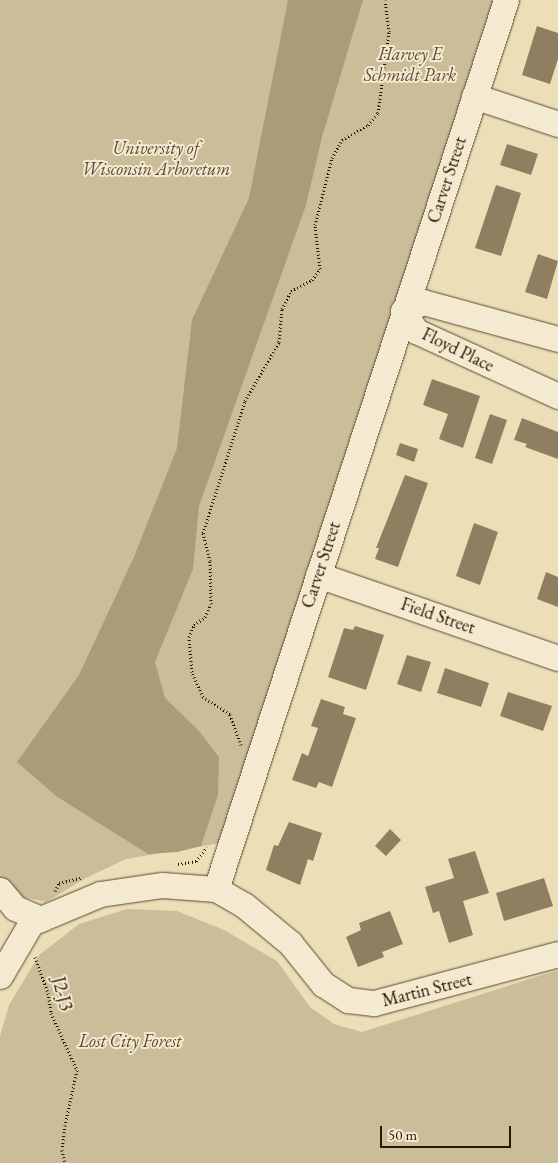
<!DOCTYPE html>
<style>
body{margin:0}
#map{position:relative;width:558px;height:1163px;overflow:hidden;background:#ecdfb8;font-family:"EB Garamond",serif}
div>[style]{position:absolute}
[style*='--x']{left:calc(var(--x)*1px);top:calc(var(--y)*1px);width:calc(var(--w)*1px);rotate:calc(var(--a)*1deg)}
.green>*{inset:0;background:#cbbd99}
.water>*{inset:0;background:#aa9b79}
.building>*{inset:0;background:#8f7f60}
.path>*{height:3px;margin-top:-1.5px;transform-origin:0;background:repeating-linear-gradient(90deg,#2b1700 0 1px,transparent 0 3.5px)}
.roads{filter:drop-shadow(0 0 1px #5b492e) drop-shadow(0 0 1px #5b492e)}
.minor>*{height:25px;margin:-12.5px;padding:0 12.5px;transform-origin:12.5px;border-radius:12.5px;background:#f3ead1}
span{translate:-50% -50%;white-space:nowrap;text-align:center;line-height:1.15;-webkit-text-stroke:4px #f3ead1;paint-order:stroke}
.park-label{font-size:18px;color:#5b492e;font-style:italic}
.street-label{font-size:18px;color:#2b1700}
.scale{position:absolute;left:380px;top:1126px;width:131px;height:22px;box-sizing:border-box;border:2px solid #2b1700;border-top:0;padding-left:6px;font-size:15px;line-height:18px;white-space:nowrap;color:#2b1700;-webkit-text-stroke:4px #f3ead1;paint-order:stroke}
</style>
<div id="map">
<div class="green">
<i style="clip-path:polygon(0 0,497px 0,220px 843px,126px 859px,86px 878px,46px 902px,13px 895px,0 878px)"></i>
<i style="clip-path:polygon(127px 909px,177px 911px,224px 930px,277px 961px,310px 1007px,334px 1024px,362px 1032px,558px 970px,558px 1163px,0 1163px,0 1036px,9px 1005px,39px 955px,79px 924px)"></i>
</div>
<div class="water">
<i style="clip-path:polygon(288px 0,363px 0,322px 137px,306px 205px,199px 506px,193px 569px,155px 662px,165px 698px,199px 731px,219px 757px,218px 795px,201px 846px,177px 852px,148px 854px,56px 796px,17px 762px,79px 675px,134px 557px,177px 448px,192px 320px,249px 198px)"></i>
</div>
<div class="building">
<i style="clip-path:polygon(537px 26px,558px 33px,558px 59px,550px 84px,522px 75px)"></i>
<i style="clip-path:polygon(507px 144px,538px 154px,531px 175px,500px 165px)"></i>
<i style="clip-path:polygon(496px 185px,521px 193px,501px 256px,475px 248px)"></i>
<i style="clip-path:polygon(538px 254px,558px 261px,547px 299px,525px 292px)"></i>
<i style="clip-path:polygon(432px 379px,480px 396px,463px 448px,439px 439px,448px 414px,423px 405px)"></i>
<i style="clip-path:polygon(490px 414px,507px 420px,492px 464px,475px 458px)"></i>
<i style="clip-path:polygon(522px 418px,558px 432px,558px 459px,525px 447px,527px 444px,514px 440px)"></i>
<i style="clip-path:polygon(400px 443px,418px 449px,414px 462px,396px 455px)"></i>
<i style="clip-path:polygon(405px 475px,428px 483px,398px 567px,375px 559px,379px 548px,376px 548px)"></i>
<i style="clip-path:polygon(474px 523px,498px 532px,480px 585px,456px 576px)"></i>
<i style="clip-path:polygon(546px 572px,558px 577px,558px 607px,537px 599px)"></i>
<i style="clip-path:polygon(355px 626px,384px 635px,366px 690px,328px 677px,344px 628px,353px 630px)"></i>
<i style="clip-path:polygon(407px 655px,431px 662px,421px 692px,397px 684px)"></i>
<i style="clip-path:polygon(445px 668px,489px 683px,481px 707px,437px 693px)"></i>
<i style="clip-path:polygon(508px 692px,552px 706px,543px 731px,500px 716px)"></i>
<i style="clip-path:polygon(321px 699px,345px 707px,343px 714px,356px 718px,332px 787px,319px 782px,316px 788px,292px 780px,302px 753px,308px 756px,318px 728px,311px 726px)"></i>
<i style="clip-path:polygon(289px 822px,322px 833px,313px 861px,308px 859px,300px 885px,266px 870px,274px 845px,278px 846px)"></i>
<i style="clip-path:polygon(390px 829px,401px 840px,386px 856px,375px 846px)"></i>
<i style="clip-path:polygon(475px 851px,489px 893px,463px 901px,473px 935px,449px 943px,439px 911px,433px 913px,425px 887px,454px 878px,448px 859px)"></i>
<i style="clip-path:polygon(544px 878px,553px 906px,504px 921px,496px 893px)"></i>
<i style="clip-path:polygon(390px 911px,403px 944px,382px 952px,384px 957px,358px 967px,346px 937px,361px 930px,359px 923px)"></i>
</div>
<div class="path">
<i style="--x:241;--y:745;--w:33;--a:-110"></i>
<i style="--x:230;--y:714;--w:32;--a:-148"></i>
<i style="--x:203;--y:697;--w:27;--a:-114"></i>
<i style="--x:192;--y:672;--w:35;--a:-95"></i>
<i style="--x:189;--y:637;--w:13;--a:-67"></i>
<i style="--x:194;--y:625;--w:14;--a:-36"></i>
<i style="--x:205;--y:617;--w:14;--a:-65"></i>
<i style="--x:211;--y:604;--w:43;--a:-91.3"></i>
<i style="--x:210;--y:561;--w:29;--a:-104"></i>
<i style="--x:203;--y:533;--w:139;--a:-72.3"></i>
<i style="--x:245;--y:401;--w:68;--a:-60"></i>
<i style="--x:279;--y:342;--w:33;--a:-85"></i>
<i style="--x:282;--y:309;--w:20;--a:-63"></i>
<i style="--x:291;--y:291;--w:24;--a:-28"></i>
<i style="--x:312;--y:280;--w:14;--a:-54"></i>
<i style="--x:320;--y:269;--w:44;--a:-96.5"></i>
<i style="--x:315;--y:225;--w:69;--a:-75.8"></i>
<i style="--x:332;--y:158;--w:21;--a:-61"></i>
<i style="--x:342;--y:140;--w:30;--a:-30"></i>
<i style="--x:368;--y:125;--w:16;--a:-50"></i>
<i style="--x:378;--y:113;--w:82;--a:-82.3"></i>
<i style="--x:389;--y:32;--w:32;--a:-97"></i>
<i style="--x:178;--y:864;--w:18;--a:-9"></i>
<i style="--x:196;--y:861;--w:18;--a:-52"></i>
<i style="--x:55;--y:891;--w:9;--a:-63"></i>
<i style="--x:59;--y:883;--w:23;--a:-13"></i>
<i style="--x:35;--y:957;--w:38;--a:70"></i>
<i style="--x:48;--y:993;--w:20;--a:81"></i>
<i style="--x:51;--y:1013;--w:63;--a:65.5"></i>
<i style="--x:77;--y:1070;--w:56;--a:102.3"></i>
<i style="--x:65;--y:1125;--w:25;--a:97"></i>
<i style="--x:62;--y:1150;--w:13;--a:77"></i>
</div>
<div class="roads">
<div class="minor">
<i style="--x:474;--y:96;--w:89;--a:18.4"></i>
<i style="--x:558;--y:339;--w:140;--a:-164.7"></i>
<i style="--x:423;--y:302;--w:22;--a:156"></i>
<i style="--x:403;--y:311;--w:24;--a:57"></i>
<i style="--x:416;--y:331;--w:156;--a:24.6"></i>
<i style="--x:318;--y:575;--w:254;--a:19.1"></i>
<i style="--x:216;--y:889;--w:935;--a:-71.93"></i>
<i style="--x:0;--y:890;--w:23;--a:50"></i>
<i style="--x:15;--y:908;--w:28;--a:23"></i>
<i style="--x:0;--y:976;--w:61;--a:-59.7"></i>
<i style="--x:31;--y:923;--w:75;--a:-22.8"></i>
<i style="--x:100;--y:894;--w:63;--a:-8.3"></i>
<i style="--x:162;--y:885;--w:54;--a:4.2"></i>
<i style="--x:216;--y:889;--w:32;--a:30"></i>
<i style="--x:244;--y:905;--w:60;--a:39.6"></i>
<i style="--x:290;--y:943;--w:53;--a:51.2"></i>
<i style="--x:323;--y:984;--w:30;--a:33"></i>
<i style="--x:348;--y:1000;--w:26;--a:7"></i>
<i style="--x:374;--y:1003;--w:190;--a:-14.9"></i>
</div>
</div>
<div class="park-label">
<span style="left:410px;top:65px">Harvey E<br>Schmidt Park</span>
<span style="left:156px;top:159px">University of<br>Wisconsin Arboretum</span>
<span style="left:130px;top:1041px">Lost City Forest</span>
</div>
<div class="street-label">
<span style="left:447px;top:180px;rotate:-72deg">Carver Street</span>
<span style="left:458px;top:350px;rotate:26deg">Floyd Place</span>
<span style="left:321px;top:565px;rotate:-72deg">Carver Street</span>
<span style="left:438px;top:616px;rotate:19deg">Field Street</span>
<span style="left:427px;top:990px;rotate:-14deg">Martin Street</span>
<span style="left:62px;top:994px;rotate:76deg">J2-J3</span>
</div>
<div class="scale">50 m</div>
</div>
